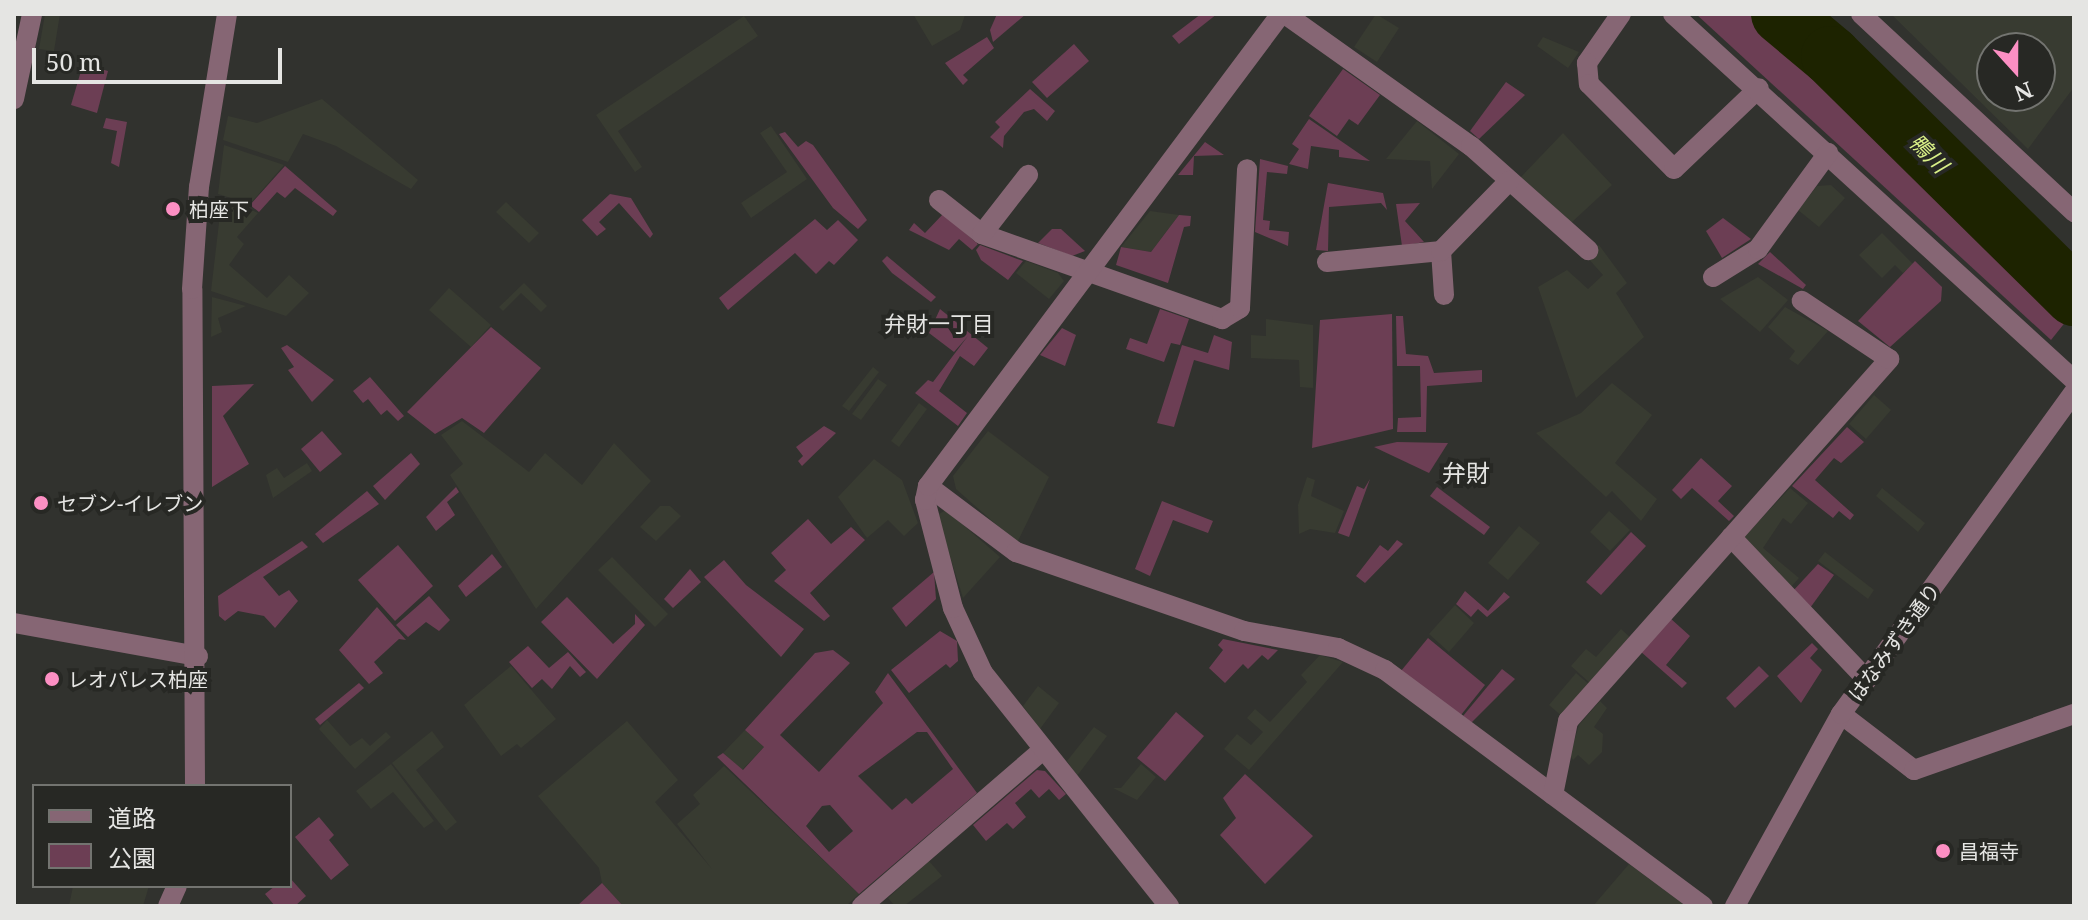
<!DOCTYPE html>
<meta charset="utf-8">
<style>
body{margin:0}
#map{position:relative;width:2088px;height:920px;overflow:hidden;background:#31322e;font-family:"Noto Serif","Noto Sans JP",serif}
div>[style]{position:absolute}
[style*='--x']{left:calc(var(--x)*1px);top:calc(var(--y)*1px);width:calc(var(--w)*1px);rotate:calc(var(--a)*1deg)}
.built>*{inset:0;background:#383b31}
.green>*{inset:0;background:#6c3e54}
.river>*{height:60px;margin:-30px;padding:0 30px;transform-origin:30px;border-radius:30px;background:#1d2300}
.minor>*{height:20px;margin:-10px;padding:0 10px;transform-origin:10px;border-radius:10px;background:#866674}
.dots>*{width:22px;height:22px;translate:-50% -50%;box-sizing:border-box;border:4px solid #272824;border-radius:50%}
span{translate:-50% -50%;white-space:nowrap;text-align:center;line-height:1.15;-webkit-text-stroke:8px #272824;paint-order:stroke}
.poi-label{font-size:20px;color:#e5e5e3}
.left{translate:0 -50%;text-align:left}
.street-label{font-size:20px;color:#e5e5e3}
.water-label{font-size:22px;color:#d9f088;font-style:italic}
.neighbourhood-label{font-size:22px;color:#e5e5e3}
.quarter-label{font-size:24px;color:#e5e5e3}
.frame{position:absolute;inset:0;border:16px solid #e5e5e3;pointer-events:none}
.legend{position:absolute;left:32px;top:784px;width:260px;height:104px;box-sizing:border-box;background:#272824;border:2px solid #737470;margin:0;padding:10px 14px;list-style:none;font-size:24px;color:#e5e5e3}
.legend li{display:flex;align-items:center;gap:16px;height:40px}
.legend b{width:40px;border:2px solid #737470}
.north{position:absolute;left:1976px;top:32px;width:80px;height:80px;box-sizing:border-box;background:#272824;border:2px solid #737470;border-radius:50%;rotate:159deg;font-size:22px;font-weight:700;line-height:32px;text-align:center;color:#e5e5e3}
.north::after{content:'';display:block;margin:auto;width:28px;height:36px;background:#fc8fc3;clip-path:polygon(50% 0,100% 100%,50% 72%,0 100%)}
.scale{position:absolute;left:32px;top:48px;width:250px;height:36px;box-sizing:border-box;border:4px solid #e5e5e3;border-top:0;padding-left:10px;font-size:24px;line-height:28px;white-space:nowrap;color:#e5e5e3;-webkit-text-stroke:6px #272824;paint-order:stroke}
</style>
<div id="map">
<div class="built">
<i style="clip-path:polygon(45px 14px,60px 14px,54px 51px,39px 49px)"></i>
<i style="clip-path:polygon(913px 14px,964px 14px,965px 15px,960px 30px,932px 46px)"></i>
<i style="clip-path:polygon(1376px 14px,1399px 28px,1377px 62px,1354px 47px)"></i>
<i style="clip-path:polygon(evenodd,1891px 14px,2074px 14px,2074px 87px,2028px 149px,1891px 14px,1992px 48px,2040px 48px,2040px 96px,1992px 96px,1992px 48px)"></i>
<i style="clip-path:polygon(744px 16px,758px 36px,618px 131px,642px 167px,635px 172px,596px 115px)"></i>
<i style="clip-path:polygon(1543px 37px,1579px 52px,1568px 68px,1537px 46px)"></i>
<i style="clip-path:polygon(322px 99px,418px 180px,411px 189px,336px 146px,303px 134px,288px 162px,223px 140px,228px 116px,257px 123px)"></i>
<i style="clip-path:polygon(1417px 121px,1459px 154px,1432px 189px,1430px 161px,1386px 159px)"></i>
<i style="clip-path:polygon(771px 126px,807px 179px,751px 218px,741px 203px,787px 172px,760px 133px)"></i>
<i style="clip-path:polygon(1563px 133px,1612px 185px,1571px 223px,1519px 179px)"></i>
<i style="clip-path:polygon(224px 145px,284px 165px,250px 204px,218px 194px)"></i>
<i style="clip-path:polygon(1831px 185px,1845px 198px,1819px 227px,1798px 210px,1817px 186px)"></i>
<i style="clip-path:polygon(222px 197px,258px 213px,237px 237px,244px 244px,229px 265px,267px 298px,289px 275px,309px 293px,286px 316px,211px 291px)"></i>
<i style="clip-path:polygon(506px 202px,539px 233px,529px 243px,496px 212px)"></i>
<i style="clip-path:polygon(1150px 211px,1179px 215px,1151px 252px,1121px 247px)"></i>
<i style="clip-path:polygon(1882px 233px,1913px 264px,1903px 273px,1895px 265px,1882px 278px,1859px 255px)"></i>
<i style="clip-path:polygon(1599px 245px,1627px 283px,1616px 293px,1644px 337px,1576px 398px,1538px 287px,1567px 270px,1588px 289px,1603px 275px,1586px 256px)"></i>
<i style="clip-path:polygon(1026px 261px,1058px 273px,1064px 281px,1049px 299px,1016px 273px)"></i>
<i style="clip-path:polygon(1758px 277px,1788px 300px,1760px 332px,1720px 299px)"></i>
<i style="clip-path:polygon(524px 283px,547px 306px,541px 312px,521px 293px,503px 311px,499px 307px)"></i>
<i style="clip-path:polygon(449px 288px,491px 325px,471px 347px,429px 310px)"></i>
<i style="clip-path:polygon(212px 297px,246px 306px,218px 318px,222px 332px,211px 337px)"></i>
<i style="clip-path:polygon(1785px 307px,1828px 331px,1798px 365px,1789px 359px,1795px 351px,1768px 327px)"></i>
<i style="clip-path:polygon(1266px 319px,1313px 325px,1313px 388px,1300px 387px,1299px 360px,1251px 358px,1251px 335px,1266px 336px)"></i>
<i style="clip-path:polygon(873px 367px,879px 372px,849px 411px,842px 406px)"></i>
<i style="clip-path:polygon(878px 379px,887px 385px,861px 420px,852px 414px)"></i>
<i style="clip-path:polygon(1612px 383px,1652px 415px,1615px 463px,1657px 499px,1641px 521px,1612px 491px,1606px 497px,1536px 433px,1581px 413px)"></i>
<i style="clip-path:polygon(1874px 395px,1891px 410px,1866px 439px,1849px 424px)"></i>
<i style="clip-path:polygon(919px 403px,927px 409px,899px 447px,891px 441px)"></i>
<i style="clip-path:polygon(462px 421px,529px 472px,545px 453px,582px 485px,614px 443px,651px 481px,536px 609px,450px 475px,463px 464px,441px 435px)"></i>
<i style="clip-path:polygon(988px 431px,1049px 477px,1017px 543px,956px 489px,953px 476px)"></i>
<i style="clip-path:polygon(874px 459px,902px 480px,918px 523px,904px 536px,888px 520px,867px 538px,838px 497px)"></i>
<i style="clip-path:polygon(307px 463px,312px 471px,273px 498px,266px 475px,277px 468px,284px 478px)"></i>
<i style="clip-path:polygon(1307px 477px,1315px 480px,1311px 496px,1344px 511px,1335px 533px,1310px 529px,1299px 534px,1298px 505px)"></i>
<i style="clip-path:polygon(1790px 488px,1808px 503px,1791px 524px,1783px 518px,1763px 548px,1799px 578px,1790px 588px,1743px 538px)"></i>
<i style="clip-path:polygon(1882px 488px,1925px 523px,1918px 532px,1876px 496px)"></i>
<i style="clip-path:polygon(660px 506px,670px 506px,681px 516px,656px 541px,640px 527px)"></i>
<i style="clip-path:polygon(946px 510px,1000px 557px,963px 598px,937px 515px)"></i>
<i style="clip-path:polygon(1609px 511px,1630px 530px,1610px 551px,1590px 532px)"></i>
<i style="clip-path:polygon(1519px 526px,1540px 543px,1508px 580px,1488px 563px)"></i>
<i style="clip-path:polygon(1825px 552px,1874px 590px,1868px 599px,1818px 561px)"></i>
<i style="clip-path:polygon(612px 557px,668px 614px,655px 627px,598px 570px)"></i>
<i style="clip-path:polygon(1455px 605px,1474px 623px,1449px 652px,1429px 634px)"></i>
<i style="clip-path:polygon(1621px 629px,1632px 639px,1591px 684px,1571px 666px,1586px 649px,1596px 657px)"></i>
<i style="clip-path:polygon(1320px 655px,1343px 662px,1249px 770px,1224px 749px,1237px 734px,1251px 745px,1263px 732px,1247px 718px,1255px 709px,1270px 722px,1307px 682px,1301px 675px)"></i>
<i style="clip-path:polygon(511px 666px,556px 719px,521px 748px,517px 744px,501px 756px,464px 705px)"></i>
<i style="clip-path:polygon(1576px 673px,1591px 686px,1564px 718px,1549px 705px)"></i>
<i style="clip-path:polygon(1038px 686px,1059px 703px,1040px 729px,1023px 706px)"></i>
<i style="clip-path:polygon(1600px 701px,1607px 708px,1594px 727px,1603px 734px,1602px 752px,1589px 765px,1578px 755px,1573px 760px,1570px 755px,1579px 725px)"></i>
<i style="clip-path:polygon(327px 720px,350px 746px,362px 738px,370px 746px,386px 732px,391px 737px,355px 769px,319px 729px)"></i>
<i style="clip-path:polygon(627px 721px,678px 780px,655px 802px,712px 869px,677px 824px,700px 804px,693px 795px,724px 766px,859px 894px,846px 906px,623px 906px,602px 883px,599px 868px,538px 796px)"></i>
<i style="clip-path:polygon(1094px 727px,1107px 736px,1077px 776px,1067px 761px)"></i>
<i style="clip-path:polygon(745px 730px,764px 747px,742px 770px,723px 753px)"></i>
<i style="clip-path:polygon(432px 731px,444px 747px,416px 770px,457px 822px,446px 831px,392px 763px)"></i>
<i style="clip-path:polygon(391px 764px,434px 821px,424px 828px,393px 792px,371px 809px,356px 791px)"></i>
<i style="clip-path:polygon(1141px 764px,1156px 777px,1137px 800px,1113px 788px,1121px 788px)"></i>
<i style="clip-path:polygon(929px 861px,942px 876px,904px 906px,895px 906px,888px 898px)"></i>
<i style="clip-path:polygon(1629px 864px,1685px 905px,1685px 906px,1593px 906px)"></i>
<i style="clip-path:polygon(73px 886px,149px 886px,143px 906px,69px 906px)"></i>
</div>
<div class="green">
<i style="clip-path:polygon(997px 14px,1026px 14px,993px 42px,990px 30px)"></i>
<i style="clip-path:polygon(1201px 14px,1217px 14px,1179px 44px,1172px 36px)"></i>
<i style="clip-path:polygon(1696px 14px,1750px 14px,2071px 315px,2051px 340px)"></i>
<i style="clip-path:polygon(987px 37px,994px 48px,963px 75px,968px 80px,963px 85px,945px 63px)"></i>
<i style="clip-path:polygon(1074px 44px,1089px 61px,1047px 98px,1032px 82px)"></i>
<i style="clip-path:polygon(83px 64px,108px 71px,97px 113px,71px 105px)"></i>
<i style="clip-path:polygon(1343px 69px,1380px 95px,1358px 125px,1349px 119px,1337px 136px,1309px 116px)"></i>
<i style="clip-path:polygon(1506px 82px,1525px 95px,1479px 139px,1470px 131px)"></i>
<i style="clip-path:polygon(1030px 89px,1055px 111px,1047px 121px,1034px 109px,1024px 112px,1004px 136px,1003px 148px,990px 137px,1000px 127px,995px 122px)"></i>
<i style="clip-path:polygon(106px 118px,127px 122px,119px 167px,111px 163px,117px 131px,103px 128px)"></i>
<i style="clip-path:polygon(1309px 119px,1370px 161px,1339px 157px,1339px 150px,1311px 146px,1308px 169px,1289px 164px,1299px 149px,1292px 144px)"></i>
<i style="clip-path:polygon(785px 132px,798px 147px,806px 141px,813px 145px,867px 220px,858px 229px,833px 208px,779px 134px)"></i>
<i style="clip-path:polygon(1205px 142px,1224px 155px,1194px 156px,1193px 175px,1178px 175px)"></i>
<i style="clip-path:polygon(1260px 159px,1288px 166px,1287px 174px,1267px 172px,1263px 220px,1270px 221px,1269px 230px,1289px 232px,1288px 246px,1255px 232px)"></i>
<i style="clip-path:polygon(285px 166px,337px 211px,333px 216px,295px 188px,285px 198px,277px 192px,259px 212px,250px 205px)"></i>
<i style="clip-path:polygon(1328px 183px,1383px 193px,1387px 210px,1381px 203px,1329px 207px,1328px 251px,1316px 250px)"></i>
<i style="clip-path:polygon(610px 194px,631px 198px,653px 234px,650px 238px,619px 203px,599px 222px,606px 229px,597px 236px,582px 220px)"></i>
<i style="clip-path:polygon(1420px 203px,1405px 221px,1424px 242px,1402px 246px,1396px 204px)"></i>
<i style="clip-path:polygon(943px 214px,978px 244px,972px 250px,959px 239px,949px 250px,909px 230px,914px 223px,925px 233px)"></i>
<i style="clip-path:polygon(1179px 215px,1191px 216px,1190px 226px,1184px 227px,1168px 283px,1116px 265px,1121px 247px,1151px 252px)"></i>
<i style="clip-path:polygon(1723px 218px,1751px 239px,1722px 258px,1706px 231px)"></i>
<i style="clip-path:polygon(815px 219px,827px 230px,838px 220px,858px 240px,834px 265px,829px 261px,816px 274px,795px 253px,728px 310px,719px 298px)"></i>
<i style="clip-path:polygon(1052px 229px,1061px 229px,1085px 251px,1072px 256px,1038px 243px)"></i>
<i style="clip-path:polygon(980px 245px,1023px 261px,1008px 280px,981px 260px,976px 250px)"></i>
<i style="clip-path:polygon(1770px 252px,1806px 285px,1803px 289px,1758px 264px)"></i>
<i style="clip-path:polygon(887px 256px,936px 297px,931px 302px,892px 273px,882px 261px)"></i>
<i style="clip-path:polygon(1915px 261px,1942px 287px,1941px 301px,1890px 347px,1858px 321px)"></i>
<i style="clip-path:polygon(940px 309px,988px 348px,974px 366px,960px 356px,939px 391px,967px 413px,958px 426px,915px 393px,928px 380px,933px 382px,968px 336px,954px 352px,929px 333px)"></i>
<i style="clip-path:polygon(1160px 309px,1189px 319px,1180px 345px,1171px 343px,1164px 362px,1126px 349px,1130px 338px,1147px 344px)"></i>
<i style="clip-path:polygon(1392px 314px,1393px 429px,1312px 448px,1320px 320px)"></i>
<i style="clip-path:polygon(1396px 316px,1403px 316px,1406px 354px,1428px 356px,1434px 373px,1482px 370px,1482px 382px,1427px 386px,1426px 432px,1397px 432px,1398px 418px,1421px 417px,1420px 366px,1397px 366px)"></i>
<i style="clip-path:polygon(491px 327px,541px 368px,484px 433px,462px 418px,435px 434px,407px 412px)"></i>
<i style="clip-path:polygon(1062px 328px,1076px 335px,1065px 366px,1040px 355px)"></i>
<i style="clip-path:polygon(1214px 335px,1232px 342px,1229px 370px,1194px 360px,1174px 427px,1157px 423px,1182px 345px,1208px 353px)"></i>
<i style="clip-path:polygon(287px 345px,334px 380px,312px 402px,288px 370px,294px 367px,281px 348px)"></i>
<i style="clip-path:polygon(370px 377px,404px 416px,398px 421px,387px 410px,381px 415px,368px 399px,363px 403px,353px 391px)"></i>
<i style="clip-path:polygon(254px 384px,223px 416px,249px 464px,212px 487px,212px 386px)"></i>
<i style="clip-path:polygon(824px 426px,836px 433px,802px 466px,798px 461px,803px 456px,796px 447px)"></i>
<i style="clip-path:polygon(1847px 427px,1864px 442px,1841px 463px,1834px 458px,1815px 480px,1854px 515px,1850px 520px,1839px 511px,1833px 518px,1792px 486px)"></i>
<i style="clip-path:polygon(322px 431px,342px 454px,320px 472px,301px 449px)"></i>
<i style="clip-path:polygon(1397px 442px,1448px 443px,1429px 473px,1374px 447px)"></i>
<i style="clip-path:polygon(411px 453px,420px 464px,385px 500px,373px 486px)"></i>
<i style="clip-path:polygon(1701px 458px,1732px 486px,1718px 501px,1734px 516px,1729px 521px,1692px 488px,1681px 499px,1672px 490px)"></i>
<i style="clip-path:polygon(1370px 479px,1349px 537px,1338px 533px,1357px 486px,1364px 489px)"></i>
<i style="clip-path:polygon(456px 487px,459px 492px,447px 502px,455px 515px,436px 531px,426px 517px)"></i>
<i style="clip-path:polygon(1437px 487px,1490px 527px,1484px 535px,1430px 496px)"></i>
<i style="clip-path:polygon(367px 491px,379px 504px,323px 543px,315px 534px)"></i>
<i style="clip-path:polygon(1162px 501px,1213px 521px,1208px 533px,1173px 520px,1150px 576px,1135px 569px)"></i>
<i style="clip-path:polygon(808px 519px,831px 544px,851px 527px,865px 540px,810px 593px,830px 616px,824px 621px,774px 581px,786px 570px,771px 553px)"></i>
<i style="clip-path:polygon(1631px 532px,1646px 546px,1601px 595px,1586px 582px)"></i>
<i style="clip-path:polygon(1397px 540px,1403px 544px,1365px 583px,1356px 576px,1380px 545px,1388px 551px)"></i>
<i style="clip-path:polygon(302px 541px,308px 547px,263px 577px,279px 596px,289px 590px,298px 601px,275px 628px,264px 616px,238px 611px,225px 621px,219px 616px,218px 596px)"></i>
<i style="clip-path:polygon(398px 545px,433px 586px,395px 621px,358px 580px)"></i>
<i style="clip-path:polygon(492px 554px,502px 567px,466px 597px,458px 586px)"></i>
<i style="clip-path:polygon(724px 560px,746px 585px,804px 629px,781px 657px,704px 577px)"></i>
<i style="clip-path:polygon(1818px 564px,1834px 575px,1810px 608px,1792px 592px)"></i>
<i style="clip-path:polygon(690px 569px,701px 582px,673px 608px,664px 599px)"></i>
<i style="clip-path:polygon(934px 572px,936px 599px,906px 627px,892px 608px)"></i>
<i style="clip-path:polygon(1465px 591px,1488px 611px,1504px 592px,1510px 597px,1487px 617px,1478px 609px,1471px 617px,1456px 604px)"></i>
<i style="clip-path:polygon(429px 596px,450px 620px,439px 631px,426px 622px,408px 637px,396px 625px)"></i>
<i style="clip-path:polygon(567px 597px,613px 644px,635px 624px,635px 614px,645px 625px,597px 679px,541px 622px)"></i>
<i style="clip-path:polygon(377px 607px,406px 640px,399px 639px,374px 662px,383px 673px,369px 684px,339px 650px)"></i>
<i style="clip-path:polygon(1670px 618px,1690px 636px,1666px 665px,1687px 683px,1682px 688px,1640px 651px)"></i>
<i style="clip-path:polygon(940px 631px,957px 641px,958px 661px,950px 668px,946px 664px,909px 693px,891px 670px)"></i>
<i style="clip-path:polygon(1428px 638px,1485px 685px,1461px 715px,1401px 671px)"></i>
<i style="clip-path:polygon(1223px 639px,1278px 650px,1268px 660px,1262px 655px,1248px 669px,1243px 664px,1225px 683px,1209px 668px,1223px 650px,1218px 645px)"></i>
<i style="clip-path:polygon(1812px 643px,1818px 649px,1810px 658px,1822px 670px,1801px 703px,1777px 676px)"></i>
<i style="clip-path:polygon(528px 646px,549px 668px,568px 652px,586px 672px,580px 677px,570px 666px,552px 689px,542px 679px,532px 688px,509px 662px)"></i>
<i style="clip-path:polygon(evenodd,833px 650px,850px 663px,780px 735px,819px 772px,883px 703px,875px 692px,888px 673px,977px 793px,859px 894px,717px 757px,723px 753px,743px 770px,764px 747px,745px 730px,815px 653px,833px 650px,917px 732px,927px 732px,953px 769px,912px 804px,906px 798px,892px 810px,858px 776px,917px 732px,833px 650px,830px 805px,853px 831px,829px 852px,806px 826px,822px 806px,830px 805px)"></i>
<i style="clip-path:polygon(1759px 666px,1769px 676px,1735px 708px,1726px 698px)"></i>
<i style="clip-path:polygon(1502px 669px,1515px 679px,1471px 723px,1463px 716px)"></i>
<i style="clip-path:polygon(359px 683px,364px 688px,320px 725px,315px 719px)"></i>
<i style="clip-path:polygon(1176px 712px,1204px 736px,1165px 781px,1137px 758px)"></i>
<i style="clip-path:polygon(1037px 770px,1045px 771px,1066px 794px,1059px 800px,1049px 789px,1039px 798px,1031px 789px,1015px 803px,1026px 817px,1013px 829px,1007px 823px,986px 841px,973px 825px)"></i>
<i style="clip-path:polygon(1245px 774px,1313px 836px,1265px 884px,1220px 835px,1236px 818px,1223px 798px)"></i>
<i style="clip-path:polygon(319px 817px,334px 835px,329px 840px,349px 865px,331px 880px,295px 837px)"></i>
<i style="clip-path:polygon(290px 878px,306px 896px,295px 906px,275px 906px,265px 894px,275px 886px,290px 886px)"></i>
<i style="clip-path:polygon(602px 883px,623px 906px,577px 906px)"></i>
</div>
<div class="river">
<i style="--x:1781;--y:14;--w:65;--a:40"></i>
<i style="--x:1831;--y:56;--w:342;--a:44.6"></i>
</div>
<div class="minor">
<i style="--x:1285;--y:14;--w:228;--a:35.4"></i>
<i style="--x:1471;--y:146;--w:157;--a:41.6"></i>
<i style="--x:1621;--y:14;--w:60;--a:124.8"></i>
<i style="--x:1587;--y:63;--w:21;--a:85"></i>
<i style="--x:1589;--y:84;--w:120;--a:45"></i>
<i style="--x:1674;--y:169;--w:117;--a:-43.6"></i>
<i style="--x:1673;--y:14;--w:543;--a:42.39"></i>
<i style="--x:1861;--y:14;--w:291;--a:42.9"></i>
<i style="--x:14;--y:99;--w:87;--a:-78"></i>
<i style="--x:939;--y:200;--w:55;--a:38.3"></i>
<i style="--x:982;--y:234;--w:255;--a:19.5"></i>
<i style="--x:1222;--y:319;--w:21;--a:-31"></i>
<i style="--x:1240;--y:308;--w:139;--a:-87.1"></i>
<i style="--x:982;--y:234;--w:75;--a:-52.1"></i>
<i style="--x:1441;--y:251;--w:44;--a:86.1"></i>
<i style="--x:1327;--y:262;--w:115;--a:-5.5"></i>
<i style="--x:1441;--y:251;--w:98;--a:-45.8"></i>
<i style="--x:1713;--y:277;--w:53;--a:-31.9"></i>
<i style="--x:1758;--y:249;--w:119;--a:-53.9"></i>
<i style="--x:928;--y:486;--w:110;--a:36.9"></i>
<i style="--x:1016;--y:552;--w:241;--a:19.1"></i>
<i style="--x:1244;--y:631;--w:96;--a:10.3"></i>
<i style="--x:1338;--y:648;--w:52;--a:25.1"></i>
<i style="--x:1385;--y:670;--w:396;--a:36.6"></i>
<i style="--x:1731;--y:537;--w:197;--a:46.4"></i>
<i style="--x:14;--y:623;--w:187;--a:10.2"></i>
<i style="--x:1841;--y:714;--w:92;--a:37.5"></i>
<i style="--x:1914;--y:770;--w:170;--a:-19.3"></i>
<i style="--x:195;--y:786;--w:497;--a:-90.3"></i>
<i style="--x:192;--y:289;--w:102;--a:-86.1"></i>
<i style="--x:199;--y:187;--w:175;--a:-80.8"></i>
<i style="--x:1553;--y:795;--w:76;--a:-78.5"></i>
<i style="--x:1568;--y:721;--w:484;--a:-48.4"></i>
<i style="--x:1889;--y:359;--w:105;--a:-146.3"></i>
<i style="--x:168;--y:906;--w:22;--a:-66"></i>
<i style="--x:862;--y:906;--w:239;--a:-40.8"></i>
<i style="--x:1169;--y:906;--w:298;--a:-128.6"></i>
<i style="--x:983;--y:673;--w:72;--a:-114.8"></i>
<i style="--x:953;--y:608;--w:112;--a:-104.5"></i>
<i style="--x:925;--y:500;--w:14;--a:-78"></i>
<i style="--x:928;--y:486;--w:589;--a:-53.21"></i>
<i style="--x:1735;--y:906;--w:219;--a:-61.1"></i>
<i style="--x:1841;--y:714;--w:397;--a:-54.1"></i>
</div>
<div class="dots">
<i style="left:173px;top:209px;background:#fc8fc3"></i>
<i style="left:41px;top:503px;background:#fc8fc3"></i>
<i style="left:52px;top:679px;background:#fc8fc3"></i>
<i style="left:1943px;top:851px;background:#fc8fc3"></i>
</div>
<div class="poi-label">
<span class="left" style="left:189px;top:209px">柏座下</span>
<span class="left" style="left:57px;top:503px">セブン-イレブン</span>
<span class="left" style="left:68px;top:679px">レオパレス柏座</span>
<span class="left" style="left:1959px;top:851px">昌福寺</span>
</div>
<div class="street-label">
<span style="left:1894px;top:642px;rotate:-54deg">はなみずき通り</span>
</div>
<div class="water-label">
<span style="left:1929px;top:153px;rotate:45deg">鴨川</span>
</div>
<div class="neighbourhood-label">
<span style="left:939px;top:324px">弁財一丁目</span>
</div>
<div class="quarter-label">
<span style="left:1466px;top:473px">弁財</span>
</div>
<div class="frame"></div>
<ul class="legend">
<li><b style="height:10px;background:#866674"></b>道路</li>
<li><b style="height:22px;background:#6c3e54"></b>公園</li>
</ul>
<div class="north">N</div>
<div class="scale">50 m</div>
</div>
